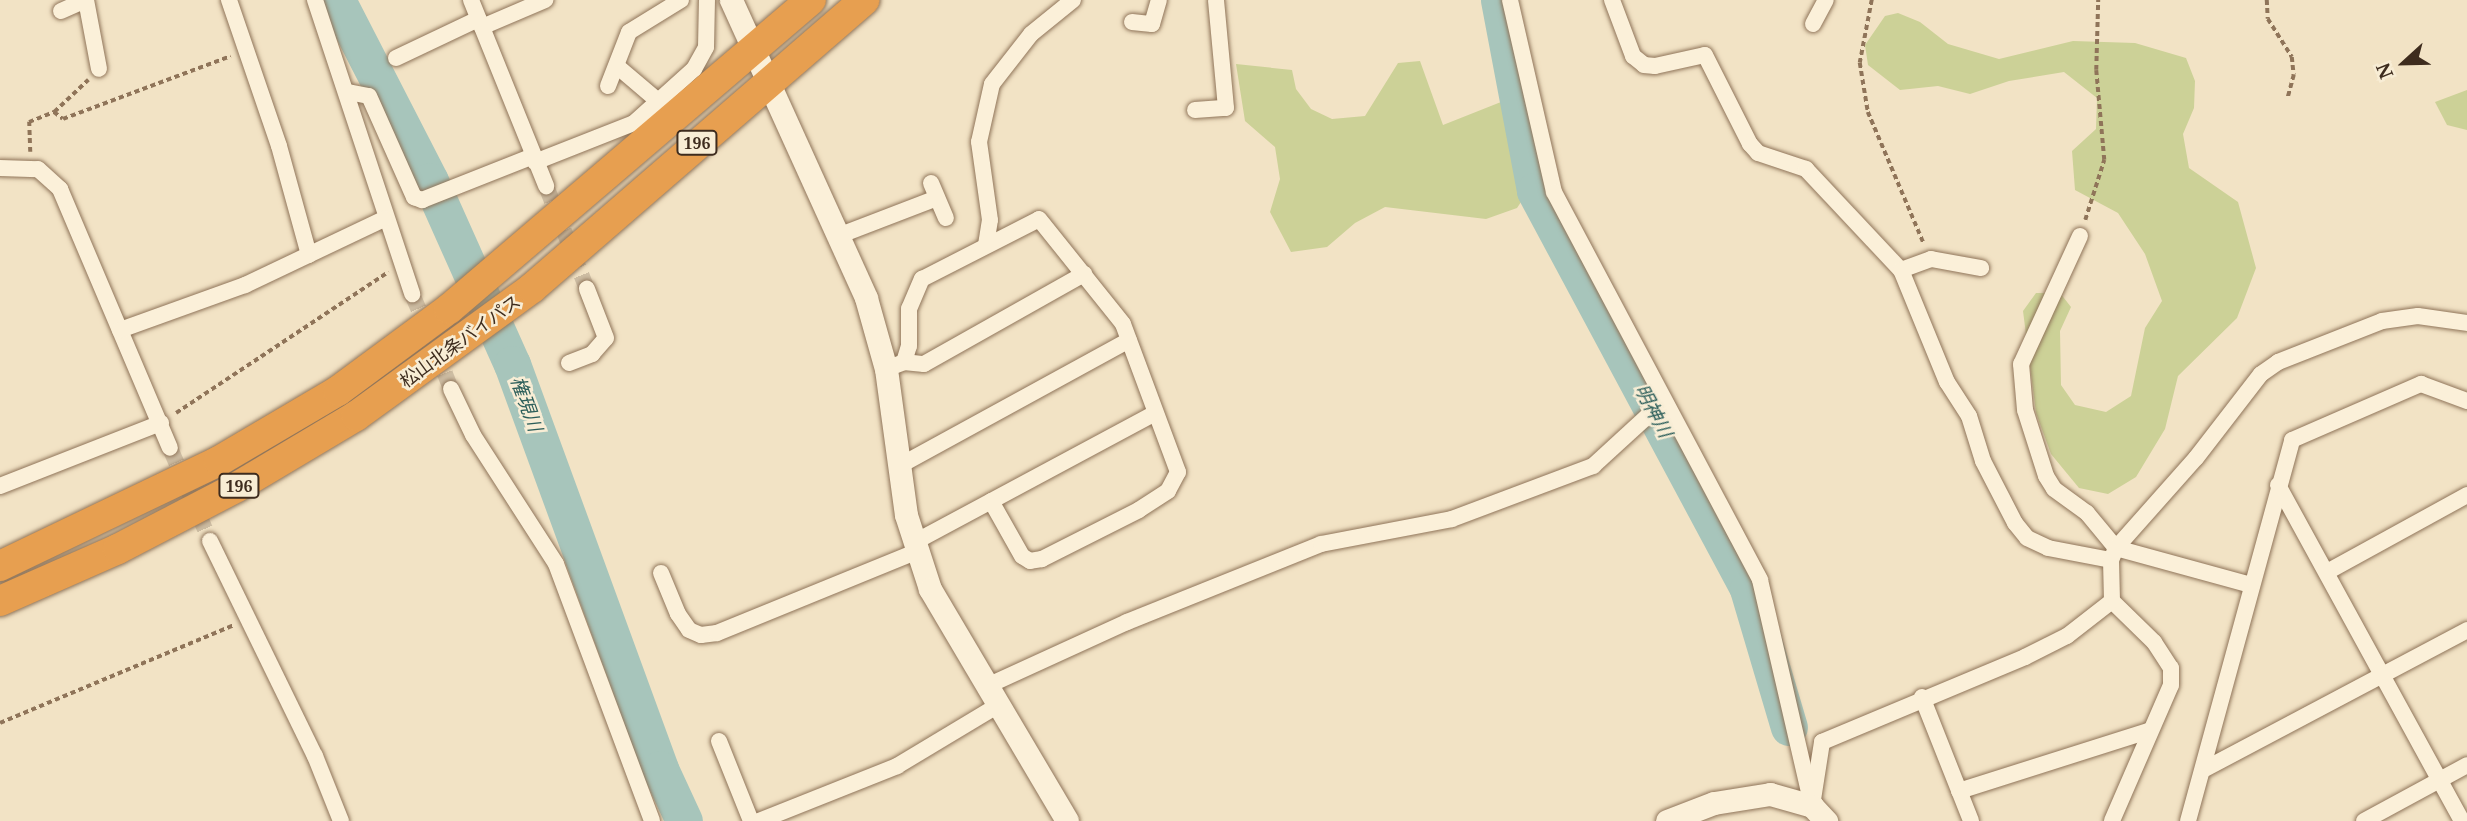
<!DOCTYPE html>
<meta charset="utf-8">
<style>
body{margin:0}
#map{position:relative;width:2467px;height:821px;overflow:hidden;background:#f2e3c5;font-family:"Noto Serif","Noto Sans JP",serif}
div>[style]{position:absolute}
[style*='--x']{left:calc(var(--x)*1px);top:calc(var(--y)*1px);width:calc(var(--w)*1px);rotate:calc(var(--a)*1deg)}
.green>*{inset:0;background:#ccd197}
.river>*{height:37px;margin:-18.5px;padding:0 18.5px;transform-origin:18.5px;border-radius:18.5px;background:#a7c5bb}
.street-tunnel>*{height:16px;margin-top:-8px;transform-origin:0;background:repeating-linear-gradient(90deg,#cebea4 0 16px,transparent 0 24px)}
.path>*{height:3.5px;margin-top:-1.75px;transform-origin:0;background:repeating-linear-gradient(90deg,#8f7459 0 5px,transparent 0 8.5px)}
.roads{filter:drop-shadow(0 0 2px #8f7459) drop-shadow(0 0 2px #8f7459)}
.street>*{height:16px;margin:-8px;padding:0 8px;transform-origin:8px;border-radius:8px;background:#fbf0d9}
.secondary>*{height:23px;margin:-11.5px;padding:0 11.5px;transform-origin:11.5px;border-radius:11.5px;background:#fbf0d9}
.highway>*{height:30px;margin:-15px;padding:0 15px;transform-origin:15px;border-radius:15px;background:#e79f50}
span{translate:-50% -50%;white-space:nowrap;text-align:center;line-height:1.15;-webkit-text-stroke:5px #f8edd5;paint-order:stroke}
.shield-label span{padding:2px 5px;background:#f8edd5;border:2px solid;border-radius:5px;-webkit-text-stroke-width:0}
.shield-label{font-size:16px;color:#3e2c1e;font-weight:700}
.street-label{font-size:18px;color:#3e2c1e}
.water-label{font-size:19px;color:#2c5e5a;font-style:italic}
.north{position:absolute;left:2369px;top:28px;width:70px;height:70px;-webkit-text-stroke:5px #f8edd5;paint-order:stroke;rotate:248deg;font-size:19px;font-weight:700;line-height:28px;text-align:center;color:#3e2c1e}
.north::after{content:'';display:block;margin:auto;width:24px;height:32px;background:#3e2c1e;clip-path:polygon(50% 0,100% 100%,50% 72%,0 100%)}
</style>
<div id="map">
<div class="green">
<i style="clip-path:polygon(1898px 13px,1920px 22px,1948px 44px,1999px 59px,2073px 41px,2135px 43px,2186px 58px,2195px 81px,2194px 108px,2183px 134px,2189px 168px,2238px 202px,2256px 268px,2237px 318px,2178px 376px,2165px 429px,2136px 477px,2108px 494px,2079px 488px,2051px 454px,2036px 413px,2023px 311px,2036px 293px,2060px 293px,2071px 307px,2060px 331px,2061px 385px,2075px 405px,2106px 412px,2131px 396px,2145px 328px,2162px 301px,2145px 254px,2118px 213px,2075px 190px,2072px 151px,2096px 129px,2097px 98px,2064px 72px,2009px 81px,1970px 94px,1938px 86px,1900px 90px,1868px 65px,1865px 45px,1885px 16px)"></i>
<i style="clip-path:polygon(1420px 61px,1443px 125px,1506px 100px,1525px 196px,1517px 208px,1486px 219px,1385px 207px,1355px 223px,1327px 247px,1291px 252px,1270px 212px,1280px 179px,1275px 147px,1245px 121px,1236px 64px,1292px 70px,1296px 89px,1311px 109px,1332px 119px,1365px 116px,1398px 63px)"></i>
<i style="clip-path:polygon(2467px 90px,2467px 130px,2447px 125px,2435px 102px)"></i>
</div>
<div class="river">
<i style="--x:337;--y:0;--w:203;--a:62.8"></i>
<i style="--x:430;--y:181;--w:201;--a:65.9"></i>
<i style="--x:512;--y:364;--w:431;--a:69.9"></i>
<i style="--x:660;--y:769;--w:57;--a:65.2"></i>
<i style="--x:1499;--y:0;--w:194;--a:79.3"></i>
<i style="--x:1535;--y:191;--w:451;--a:61.8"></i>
<i style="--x:1748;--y:589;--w:144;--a:73.5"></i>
</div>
<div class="street-tunnel">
<i style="--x:546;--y:186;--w:111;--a:68.3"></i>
<i style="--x:412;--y:294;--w:40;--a:66.6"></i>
<i style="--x:436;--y:351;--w:41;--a:68.5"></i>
<i style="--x:170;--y:448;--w:101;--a:66.7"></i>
</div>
<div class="path">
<i style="--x:1872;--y:0;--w:64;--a:100.8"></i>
<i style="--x:1860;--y:63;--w:50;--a:80.7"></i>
<i style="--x:1868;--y:112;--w:143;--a:67"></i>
<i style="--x:2267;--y:0;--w:19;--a:87"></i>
<i style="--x:2268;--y:19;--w:45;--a:57.7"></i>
<i style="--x:2292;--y:57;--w:18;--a:84"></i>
<i style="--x:2294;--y:75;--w:23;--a:105"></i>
<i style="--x:54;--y:112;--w:11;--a:38"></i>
<i style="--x:63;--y:119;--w:179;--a:-20.6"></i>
<i style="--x:30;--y:152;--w:30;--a:-92"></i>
<i style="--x:29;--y:122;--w:27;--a:-22"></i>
<i style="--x:54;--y:112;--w:47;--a:-43.3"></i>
<i style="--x:2085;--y:220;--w:63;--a:-72.4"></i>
<i style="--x:2104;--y:160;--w:90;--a:-95.1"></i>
<i style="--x:2096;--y:70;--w:70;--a:-88.4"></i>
<i style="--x:176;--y:413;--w:255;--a:-33.6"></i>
<i style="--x:0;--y:723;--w:254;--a:-22.7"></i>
</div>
<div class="roads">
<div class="street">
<i style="--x:86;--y:0;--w:70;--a:79.3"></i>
<i style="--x:229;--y:0;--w:154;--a:71.1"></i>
<i style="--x:279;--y:146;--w:113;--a:74.6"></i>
<i style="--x:315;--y:0;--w:310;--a:71.7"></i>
<i style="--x:471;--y:0;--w:201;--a:68"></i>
<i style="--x:1510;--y:0;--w:197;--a:77.1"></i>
<i style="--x:1554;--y:192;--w:439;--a:62"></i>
<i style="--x:1760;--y:580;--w:222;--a:77"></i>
<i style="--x:1612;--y:0;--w:60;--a:69.4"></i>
<i style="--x:1633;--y:56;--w:14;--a:39"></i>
<i style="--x:1644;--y:65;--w:11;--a:5"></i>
<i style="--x:1655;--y:66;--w:51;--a:-12.4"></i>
<i style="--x:1705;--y:55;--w:100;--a:63.2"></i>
<i style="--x:1750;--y:144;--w:12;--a:48"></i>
<i style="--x:1758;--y:153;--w:51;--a:18.4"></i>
<i style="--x:1806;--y:169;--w:139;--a:46.8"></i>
<i style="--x:1901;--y:270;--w:121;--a:67.7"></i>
<i style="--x:1947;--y:382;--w:40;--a:57.1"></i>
<i style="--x:1969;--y:416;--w:47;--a:72.7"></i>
<i style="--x:1983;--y:461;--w:70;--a:62.7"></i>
<i style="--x:2015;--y:523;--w:19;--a:51"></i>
<i style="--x:2027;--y:538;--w:23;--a:25"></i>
<i style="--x:2048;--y:548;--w:64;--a:10.8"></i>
<i style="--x:61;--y:11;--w:27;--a:-24"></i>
<i style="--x:1132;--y:22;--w:20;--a:6"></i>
<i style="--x:1152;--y:24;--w:25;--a:-74"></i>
<i style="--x:1813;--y:24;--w:27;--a:-62"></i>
<i style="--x:482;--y:27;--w:69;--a:-23.2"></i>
<i style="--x:396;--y:58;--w:91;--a:-25.4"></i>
<i style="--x:618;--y:67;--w:52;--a:40.4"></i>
<i style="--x:608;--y:86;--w:58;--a:-68.7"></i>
<i style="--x:629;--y:32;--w:61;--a:-31.6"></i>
<i style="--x:348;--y:92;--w:21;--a:11"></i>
<i style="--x:369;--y:96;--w:111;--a:66"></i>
<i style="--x:414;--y:197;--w:9;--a:21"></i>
<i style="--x:422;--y:200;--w:119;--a:-21.6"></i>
<i style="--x:1195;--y:110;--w:31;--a:-4"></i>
<i style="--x:1226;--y:108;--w:108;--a:-95.3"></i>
<i style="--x:535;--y:162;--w:106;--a:-21.5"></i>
<i style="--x:634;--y:123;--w:81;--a:-42"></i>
<i style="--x:694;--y:69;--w:25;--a:-61"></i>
<i style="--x:706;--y:47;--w:47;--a:-88.8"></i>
<i style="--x:0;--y:168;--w:38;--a:2"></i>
<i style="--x:38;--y:169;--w:30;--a:42"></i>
<i style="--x:60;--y:189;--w:281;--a:67"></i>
<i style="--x:931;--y:183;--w:38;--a:67"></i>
<i style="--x:838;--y:236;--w:106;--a:-21"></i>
<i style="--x:2080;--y:236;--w:141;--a:114.7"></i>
<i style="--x:2021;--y:364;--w:46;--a:85"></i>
<i style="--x:2025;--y:410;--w:69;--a:72.3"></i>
<i style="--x:2046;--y:476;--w:15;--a:58"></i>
<i style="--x:2054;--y:489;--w:41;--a:36"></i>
<i style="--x:2087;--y:513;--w:45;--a:50.4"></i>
<i style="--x:2116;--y:548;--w:140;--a:15.3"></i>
<i style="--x:986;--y:245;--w:25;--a:-81"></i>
<i style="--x:990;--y:220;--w:79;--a:-98"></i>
<i style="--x:979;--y:142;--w:59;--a:-77.4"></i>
<i style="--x:992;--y:84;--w:63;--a:-52"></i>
<i style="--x:1031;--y:34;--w:54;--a:-39"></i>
<i style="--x:1901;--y:270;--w:32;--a:-20"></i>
<i style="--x:1931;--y:259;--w:51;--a:10.2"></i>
<i style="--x:120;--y:330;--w:133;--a:-19.8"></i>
<i style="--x:245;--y:285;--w:154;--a:-25.4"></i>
<i style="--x:904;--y:362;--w:20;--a:6"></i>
<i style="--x:924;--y:364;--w:184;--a:-29.4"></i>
<i style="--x:569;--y:363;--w:25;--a:-21"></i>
<i style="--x:592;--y:354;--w:21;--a:-49"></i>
<i style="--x:606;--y:338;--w:53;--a:-111.2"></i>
<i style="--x:886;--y:369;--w:19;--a:-21"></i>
<i style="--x:904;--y:362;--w:17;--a:-73"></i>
<i style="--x:909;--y:346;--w:37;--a:-90"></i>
<i style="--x:909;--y:309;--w:33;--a:-67"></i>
<i style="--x:922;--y:279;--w:131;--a:-27.1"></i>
<i style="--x:1039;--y:219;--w:134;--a:51.3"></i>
<i style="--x:1123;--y:324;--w:158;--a:69.6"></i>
<i style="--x:1178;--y:472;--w:21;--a:118"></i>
<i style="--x:1168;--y:491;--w:35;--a:147"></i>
<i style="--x:1139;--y:510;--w:109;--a:153.2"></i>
<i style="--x:1042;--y:559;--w:12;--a:171"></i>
<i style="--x:1030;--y:561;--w:9;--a:-148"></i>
<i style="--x:1022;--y:556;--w:63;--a:-119.4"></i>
<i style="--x:451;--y:389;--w:51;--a:64.4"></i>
<i style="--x:473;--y:435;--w:153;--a:57.2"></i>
<i style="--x:556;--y:564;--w:274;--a:69.5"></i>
<i style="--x:899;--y:466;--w:262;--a:-28.7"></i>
<i style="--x:2278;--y:485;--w:383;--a:61.3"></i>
<i style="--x:0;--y:486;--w:173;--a:-21.4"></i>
<i style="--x:210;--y:541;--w:239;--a:64"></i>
<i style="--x:315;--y:756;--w:70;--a:68.2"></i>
<i style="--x:913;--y:543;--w:275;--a:-28.2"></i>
<i style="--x:2327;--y:572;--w:160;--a:-28.8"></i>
<i style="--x:661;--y:573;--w:44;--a:67.5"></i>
<i style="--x:678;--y:614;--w:19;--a:55"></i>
<i style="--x:689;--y:630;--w:13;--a:23"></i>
<i style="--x:701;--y:635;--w:16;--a:-7"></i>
<i style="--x:717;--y:633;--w:214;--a:-22.2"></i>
<i style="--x:2112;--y:601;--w:59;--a:44.3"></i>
<i style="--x:2154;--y:642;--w:31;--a:57"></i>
<i style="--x:2171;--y:668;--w:17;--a:90"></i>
<i style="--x:2171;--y:685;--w:148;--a:113.5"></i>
<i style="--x:985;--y:687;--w:156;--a:-24.6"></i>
<i style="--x:1127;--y:622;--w:209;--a:-21.9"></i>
<i style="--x:1321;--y:544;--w:133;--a:-10.8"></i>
<i style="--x:1452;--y:519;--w:151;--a:-20.6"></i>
<i style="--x:1593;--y:466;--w:96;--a:-42.5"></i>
<i style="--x:1922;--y:697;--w:133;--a:68.4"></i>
<i style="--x:719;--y:741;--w:86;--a:68.2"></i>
<i style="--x:2203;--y:770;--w:299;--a:-27.9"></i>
<i style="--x:1959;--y:791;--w:198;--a:-17.6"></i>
<i style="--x:1812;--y:806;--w:65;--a:-81.1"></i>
<i style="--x:1822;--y:742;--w:220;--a:-22.7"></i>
<i style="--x:2025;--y:657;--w:47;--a:-26.6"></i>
<i style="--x:2067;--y:636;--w:57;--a:-37.9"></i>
<i style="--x:2112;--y:601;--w:41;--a:-91.4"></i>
<i style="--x:2111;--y:560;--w:13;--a:-67"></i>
<i style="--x:2116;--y:548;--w:120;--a:-48.4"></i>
<i style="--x:2196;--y:458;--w:106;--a:-52.3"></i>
<i style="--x:2261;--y:374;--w:21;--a:-35"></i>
<i style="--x:2278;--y:362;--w:112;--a:-21.5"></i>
<i style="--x:2382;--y:321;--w:36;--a:-8"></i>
<i style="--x:2418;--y:316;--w:49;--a:8.1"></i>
<i style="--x:759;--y:821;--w:149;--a:-21.7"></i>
<i style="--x:897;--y:766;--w:117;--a:-31"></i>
<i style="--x:2188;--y:821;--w:395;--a:-74.7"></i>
<i style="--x:2292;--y:440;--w:141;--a:-23.5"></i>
<i style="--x:2421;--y:384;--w:49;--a:20.3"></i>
<i style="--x:2364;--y:821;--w:117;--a:-28.5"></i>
</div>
<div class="secondary">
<i style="--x:731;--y:0;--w:327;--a:65.6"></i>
<i style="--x:866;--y:298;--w:74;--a:74.3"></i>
<i style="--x:886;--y:369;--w:147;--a:82.2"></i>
<i style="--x:906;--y:515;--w:78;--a:72"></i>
<i style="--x:930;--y:589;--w:269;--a:59.4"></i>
<i style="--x:1667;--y:821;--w:50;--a:-21"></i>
<i style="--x:1714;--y:803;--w:57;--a:-9.1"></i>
<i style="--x:1770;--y:794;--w:44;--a:15.9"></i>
<i style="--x:1812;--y:806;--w:21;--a:47"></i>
</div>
<div class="highway">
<i style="--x:0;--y:566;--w:243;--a:-25.6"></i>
<i style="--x:219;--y:461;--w:138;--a:-30.5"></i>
<i style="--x:338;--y:391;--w:138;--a:-36.5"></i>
<i style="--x:449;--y:309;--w:476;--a:-40.5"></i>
<i style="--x:0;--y:601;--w:129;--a:-23.8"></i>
<i style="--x:118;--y:549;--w:134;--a:-27.5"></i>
<i style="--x:237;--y:487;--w:139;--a:-30.8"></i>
<i style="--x:356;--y:416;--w:218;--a:-36"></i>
<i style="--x:532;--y:288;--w:440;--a:-40.9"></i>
</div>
</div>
<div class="shield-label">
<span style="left:697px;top:143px">196</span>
<span style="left:239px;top:486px">196</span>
</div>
<div class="street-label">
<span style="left:460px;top:341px;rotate:-36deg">松山北条バイパス</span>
</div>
<div class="water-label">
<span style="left:526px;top:404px;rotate:70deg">権現川</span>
<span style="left:1653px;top:411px;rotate:62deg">明神川</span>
</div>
<div class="north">N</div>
</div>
